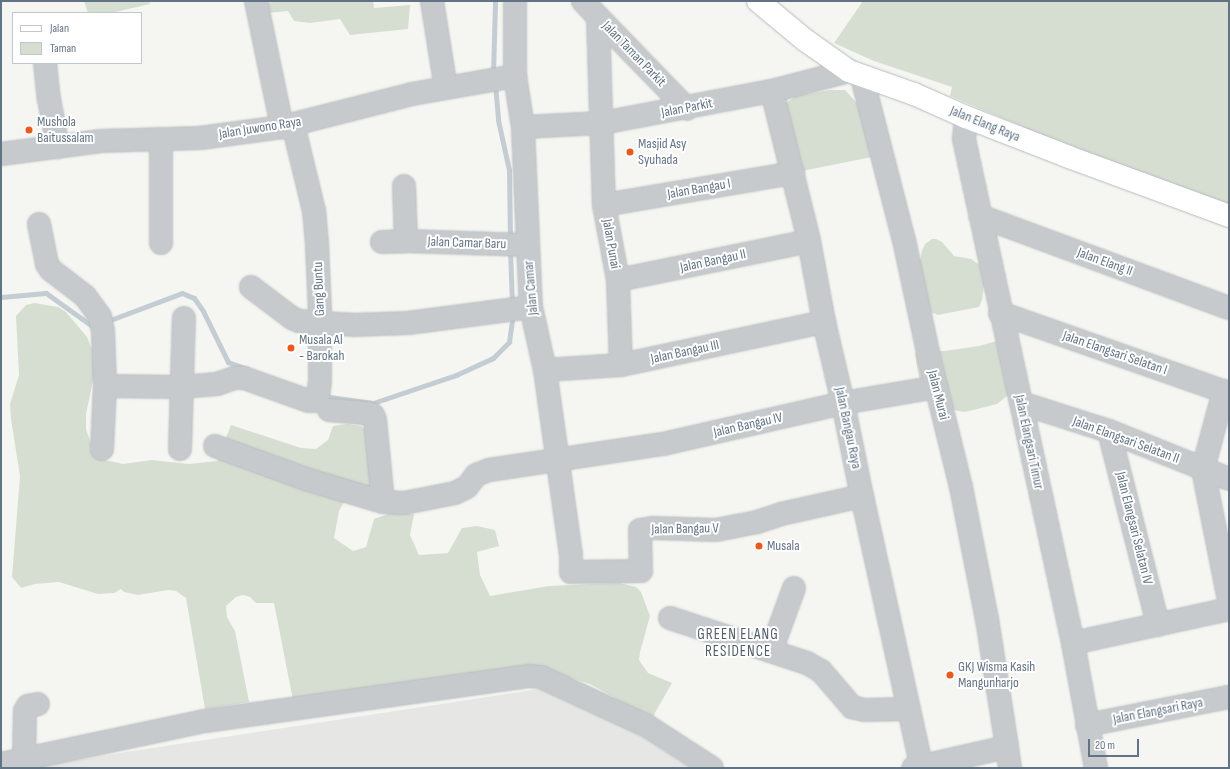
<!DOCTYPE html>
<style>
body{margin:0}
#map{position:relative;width:1230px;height:769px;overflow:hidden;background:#f5f6f1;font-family:"Sofia Sans Condensed",sans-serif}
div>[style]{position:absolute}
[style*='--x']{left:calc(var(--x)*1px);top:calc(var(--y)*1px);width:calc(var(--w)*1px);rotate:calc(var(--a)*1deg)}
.built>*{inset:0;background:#e6e7e5}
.green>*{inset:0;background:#d6ded2}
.stream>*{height:5px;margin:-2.5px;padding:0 2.5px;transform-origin:2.5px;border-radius:2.5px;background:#c4cdd3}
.roads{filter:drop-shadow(0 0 1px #b7bbbf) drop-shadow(0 0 1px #b7bbbf)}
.minor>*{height:22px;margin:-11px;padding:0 11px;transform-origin:11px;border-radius:11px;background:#c7cacd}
.major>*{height:22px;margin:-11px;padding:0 11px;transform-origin:11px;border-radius:11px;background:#fff}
.dots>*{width:11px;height:11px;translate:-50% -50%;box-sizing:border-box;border:2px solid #fff;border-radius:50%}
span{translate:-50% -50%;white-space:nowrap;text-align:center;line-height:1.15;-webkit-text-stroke:4px #fff;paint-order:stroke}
.street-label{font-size:14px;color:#627385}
.poi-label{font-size:14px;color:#627385}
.left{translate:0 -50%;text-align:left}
.neighbourhood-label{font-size:15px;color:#515d69;letter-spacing:1px}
.frame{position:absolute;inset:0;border:2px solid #627385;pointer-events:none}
.legend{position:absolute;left:12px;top:12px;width:130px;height:52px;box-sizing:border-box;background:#fff;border:1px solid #c0c7ce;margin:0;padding:5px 7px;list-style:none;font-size:12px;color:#627385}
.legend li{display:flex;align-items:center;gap:8px;height:20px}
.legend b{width:20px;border:1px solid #c0c7ce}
.scale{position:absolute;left:1088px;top:739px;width:51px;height:18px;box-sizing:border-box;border:2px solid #627385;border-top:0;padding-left:5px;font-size:12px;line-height:14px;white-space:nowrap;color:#627385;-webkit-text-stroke:3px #fff;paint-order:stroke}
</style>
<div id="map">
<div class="built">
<i style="clip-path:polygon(540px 689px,634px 732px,689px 768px,36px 768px,36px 767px,113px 754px)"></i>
</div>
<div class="green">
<i style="clip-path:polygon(84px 1px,149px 1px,150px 4px,111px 13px,88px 13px)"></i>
<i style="clip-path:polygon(279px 1px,373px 1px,374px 8px,410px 5px,408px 29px,350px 35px,340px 19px,310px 23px,294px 21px,288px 11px,267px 13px,266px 3px)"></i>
<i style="clip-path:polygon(863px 1px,1229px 1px,1229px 207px,1075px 149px,950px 96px,952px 87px,874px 61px,834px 43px)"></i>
<i style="clip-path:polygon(830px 90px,845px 90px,863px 110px,872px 157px,802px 171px,786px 103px,796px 96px)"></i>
<i style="clip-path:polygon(932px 239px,936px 239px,942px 242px,954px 256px,971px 259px,981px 266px,985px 277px,982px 300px,979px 307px,938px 315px,926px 310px,918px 271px,922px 251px,925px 244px)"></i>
<i style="clip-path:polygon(34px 303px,58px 307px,66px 312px,87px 337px,93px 352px,96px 366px,86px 414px,86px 429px,96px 458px,123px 464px,152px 460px,189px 464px,217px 461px,231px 425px,301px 448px,316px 449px,328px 440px,333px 426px,347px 424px,361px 426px,367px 431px,373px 487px,352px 488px,339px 511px,334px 538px,353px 551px,366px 547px,374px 519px,391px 513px,414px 514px,410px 535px,419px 555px,448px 553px,462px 528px,477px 526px,495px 530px,499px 546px,477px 552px,480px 575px,490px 596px,549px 586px,591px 584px,619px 583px,636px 587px,641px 592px,650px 616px,640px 652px,639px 660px,648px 673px,672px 683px,652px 718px,590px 684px,537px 667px,293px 700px,274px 603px,256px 603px,250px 597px,243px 595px,236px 597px,226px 606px,227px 617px,235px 631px,249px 702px,205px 709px,186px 598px,176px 591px,168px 590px,138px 595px,124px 592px,121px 589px,114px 593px,98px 594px,59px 582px,35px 584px,21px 588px,12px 577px,20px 476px,11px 419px,10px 404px,19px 375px,16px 316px,26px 305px)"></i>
<i style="clip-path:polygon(1004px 339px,1018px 373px,1007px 396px,997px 404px,965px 412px,958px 411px,936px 404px,921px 387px,916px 362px,915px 354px,918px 351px,944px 351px,979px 346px)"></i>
</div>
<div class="stream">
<i style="--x:493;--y:74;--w:73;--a:-88.4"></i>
<i style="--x:495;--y:84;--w:36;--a:85"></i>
<i style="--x:498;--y:120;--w:51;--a:77.6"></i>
<i style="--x:509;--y:170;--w:70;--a:89.2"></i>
<i style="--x:510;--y:250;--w:54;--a:87.9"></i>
<i style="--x:1;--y:297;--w:45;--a:-5.1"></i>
<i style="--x:46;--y:293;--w:57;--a:35.7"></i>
<i style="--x:92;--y:326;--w:4;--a:-14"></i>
<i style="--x:105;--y:322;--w:82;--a:-20.6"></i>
<i style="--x:182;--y:293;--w:13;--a:23"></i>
<i style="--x:194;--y:298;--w:16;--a:55"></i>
<i style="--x:203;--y:311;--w:57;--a:63.9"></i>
<i style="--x:228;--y:362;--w:20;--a:20"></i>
<i style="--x:323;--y:396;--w:50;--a:8"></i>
<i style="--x:373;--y:403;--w:88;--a:-18.6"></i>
<i style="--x:456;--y:375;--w:41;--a:-24.7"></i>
<i style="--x:493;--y:358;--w:23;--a:-45"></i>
<i style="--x:509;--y:342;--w:28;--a:-82"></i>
</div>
<div class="roads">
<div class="minor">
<i style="--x:256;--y:1;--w:129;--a:78.3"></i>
<i style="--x:432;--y:1;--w:88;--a:80.9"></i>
<i style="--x:515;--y:1;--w:75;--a:90"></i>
<i style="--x:515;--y:76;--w:52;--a:81.1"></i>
<i style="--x:523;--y:127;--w:180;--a:87.5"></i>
<i style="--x:531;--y:307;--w:65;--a:77.5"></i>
<i style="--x:545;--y:370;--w:186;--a:82"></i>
<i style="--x:571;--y:554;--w:18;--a:90"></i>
<i style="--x:571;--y:572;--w:70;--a:-0.8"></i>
<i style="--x:641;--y:571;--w:41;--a:-91.4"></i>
<i style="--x:640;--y:530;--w:13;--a:-9"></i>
<i style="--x:653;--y:528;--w:63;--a:1.8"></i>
<i style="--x:716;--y:530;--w:42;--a:-11"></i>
<i style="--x:757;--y:522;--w:25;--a:-18"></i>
<i style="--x:781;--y:514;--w:83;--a:-12.5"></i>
<i style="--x:583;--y:1;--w:22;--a:47"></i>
<i style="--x:598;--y:17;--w:188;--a:88.2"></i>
<i style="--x:604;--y:205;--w:76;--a:79.4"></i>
<i style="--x:618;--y:280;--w:85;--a:88"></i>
<i style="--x:598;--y:17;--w:128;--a:45.9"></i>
<i style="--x:45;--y:63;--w:36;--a:84"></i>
<i style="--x:49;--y:99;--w:49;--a:79.4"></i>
<i style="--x:862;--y:77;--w:168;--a:75.6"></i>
<i style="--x:904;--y:240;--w:124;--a:77.9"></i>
<i style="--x:930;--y:361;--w:130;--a:76.2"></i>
<i style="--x:961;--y:487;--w:135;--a:78.9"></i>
<i style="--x:987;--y:619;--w:130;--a:81.1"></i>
<i style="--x:1007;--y:747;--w:96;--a:167.4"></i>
<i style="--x:772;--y:91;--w:154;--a:76.1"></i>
<i style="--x:809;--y:241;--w:82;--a:79.5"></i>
<i style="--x:824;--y:322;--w:83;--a:76.8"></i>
<i style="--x:843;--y:403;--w:95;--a:78.5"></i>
<i style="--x:862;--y:496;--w:279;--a:77.6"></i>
<i style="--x:966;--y:117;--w:22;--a:95"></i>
<i style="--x:964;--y:139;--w:516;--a:77.8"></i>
<i style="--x:1073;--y:643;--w:127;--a:79.6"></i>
<i style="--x:523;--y:127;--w:79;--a:-2.9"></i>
<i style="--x:602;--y:123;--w:173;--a:-10.7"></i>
<i style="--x:772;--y:91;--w:80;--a:-14.6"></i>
<i style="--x:161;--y:139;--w:104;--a:90"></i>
<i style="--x:1;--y:154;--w:101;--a:-7.4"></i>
<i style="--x:101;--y:141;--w:99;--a:-1.7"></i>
<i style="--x:200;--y:138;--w:83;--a:-7.6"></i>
<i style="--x:282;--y:127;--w:134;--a:-14.2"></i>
<i style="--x:412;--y:94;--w:105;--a:-9.9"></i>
<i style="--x:404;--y:186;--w:55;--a:87.9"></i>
<i style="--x:604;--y:205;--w:192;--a:-9.6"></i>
<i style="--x:980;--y:216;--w:265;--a:20.3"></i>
<i style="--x:39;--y:224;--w:41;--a:78.7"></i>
<i style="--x:47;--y:264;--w:7;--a:56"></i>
<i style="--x:51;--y:270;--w:43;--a:37.4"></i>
<i style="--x:85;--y:296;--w:26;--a:54"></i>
<i style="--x:100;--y:317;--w:14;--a:78"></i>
<i style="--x:103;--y:331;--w:55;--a:87.9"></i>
<i style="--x:105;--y:386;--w:77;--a:0.7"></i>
<i style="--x:182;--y:387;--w:35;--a:-5"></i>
<i style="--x:217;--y:384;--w:18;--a:-19"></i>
<i style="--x:234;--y:378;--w:10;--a:0"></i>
<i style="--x:244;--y:378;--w:69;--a:19.5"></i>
<i style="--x:309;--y:401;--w:5;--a:0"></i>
<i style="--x:314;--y:401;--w:6;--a:-45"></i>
<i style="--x:318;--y:397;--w:17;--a:-83"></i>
<i style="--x:320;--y:380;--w:67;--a:-90"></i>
<i style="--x:320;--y:313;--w:69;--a:-92.5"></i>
<i style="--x:317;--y:244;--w:33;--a:-95"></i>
<i style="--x:314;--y:211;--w:89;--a:-103.6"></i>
<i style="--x:382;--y:242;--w:24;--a:-2"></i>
<i style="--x:406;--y:241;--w:122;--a:1.9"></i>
<i style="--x:618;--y:280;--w:195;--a:-11.5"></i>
<i style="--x:251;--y:287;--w:51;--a:37.1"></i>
<i style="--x:292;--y:318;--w:8;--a:23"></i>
<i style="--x:299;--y:321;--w:21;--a:5"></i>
<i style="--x:320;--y:323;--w:33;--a:3"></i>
<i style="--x:353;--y:325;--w:55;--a:-2.1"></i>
<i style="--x:408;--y:323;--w:124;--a:-7.4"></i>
<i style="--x:1000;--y:313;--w:243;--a:19.3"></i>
<i style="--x:545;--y:370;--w:76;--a:-3.8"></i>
<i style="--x:621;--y:365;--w:208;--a:-12"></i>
<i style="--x:1224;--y:391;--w:81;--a:105.1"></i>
<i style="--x:1203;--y:469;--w:134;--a:78.8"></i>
<i style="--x:1021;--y:403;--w:92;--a:17.7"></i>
<i style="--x:1109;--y:431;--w:129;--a:21.8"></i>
<i style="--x:329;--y:410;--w:38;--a:5"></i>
<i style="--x:367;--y:413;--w:6;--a:18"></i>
<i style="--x:373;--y:415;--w:5;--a:68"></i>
<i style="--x:375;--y:420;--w:82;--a:84.4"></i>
<i style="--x:1109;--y:431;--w:200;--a:75.8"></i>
<i style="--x:215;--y:446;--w:100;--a:19.9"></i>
<i style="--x:309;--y:480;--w:77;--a:16.6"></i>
<i style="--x:383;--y:502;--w:21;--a:3"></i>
<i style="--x:404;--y:503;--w:52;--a:-11.1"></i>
<i style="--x:455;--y:493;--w:13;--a:-27"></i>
<i style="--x:467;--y:487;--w:15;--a:-53"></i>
<i style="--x:476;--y:475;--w:14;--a:-21"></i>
<i style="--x:489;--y:470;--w:176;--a:-8.5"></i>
<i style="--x:663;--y:444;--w:185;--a:-12.8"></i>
<i style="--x:843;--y:403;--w:95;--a:-9.7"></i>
<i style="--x:102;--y:449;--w:63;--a:-87.3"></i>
<i style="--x:180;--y:449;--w:131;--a:-88.3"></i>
<i style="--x:670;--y:618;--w:144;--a:18.2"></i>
<i style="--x:807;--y:663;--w:16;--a:30"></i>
<i style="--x:821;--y:671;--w:48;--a:49.3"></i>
<i style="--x:852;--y:707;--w:12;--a:14"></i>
<i style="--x:864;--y:710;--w:45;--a:-1.3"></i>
<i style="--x:1073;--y:643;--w:160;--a:-12.3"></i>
<i style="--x:771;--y:651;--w:67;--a:-69.9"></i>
<i style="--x:1087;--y:725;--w:145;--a:-11.2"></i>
<i style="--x:1007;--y:747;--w:21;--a:82"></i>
<i style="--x:24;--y:758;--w:47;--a:-88.8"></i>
<i style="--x:25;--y:711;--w:6;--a:-59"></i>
<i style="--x:28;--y:706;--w:10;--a:-11"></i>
<i style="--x:1;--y:764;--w:208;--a:-11.9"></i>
<i style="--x:205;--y:721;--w:326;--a:-7.9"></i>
<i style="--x:528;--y:676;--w:13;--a:4"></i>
<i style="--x:541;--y:677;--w:117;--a:24.8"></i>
<i style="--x:647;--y:726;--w:77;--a:32.9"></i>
</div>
<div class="major">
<i style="--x:758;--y:1;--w:61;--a:39.7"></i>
<i style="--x:805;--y:40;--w:54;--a:35.2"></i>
<i style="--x:849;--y:71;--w:69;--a:19.5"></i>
<i style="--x:914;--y:94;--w:57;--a:23.9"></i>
<i style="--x:966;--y:117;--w:110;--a:21.2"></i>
<i style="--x:1069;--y:157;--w:171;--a:20.2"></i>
</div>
</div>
<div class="dots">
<i style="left:29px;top:130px;background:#f05617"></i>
<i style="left:630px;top:152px;background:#f05617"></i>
<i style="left:291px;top:348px;background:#f05617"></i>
<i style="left:759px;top:546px;background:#f05617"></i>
<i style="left:950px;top:675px;background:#f05617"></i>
</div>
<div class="street-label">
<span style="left:634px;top:54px;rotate:46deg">Jalan Taman Parkit</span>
<span style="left:687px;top:108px;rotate:-11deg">Jalan Parkit</span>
<span style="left:985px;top:124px;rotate:22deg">Jalan Elang Raya</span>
<span style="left:260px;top:128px;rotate:-9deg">Jalan Juwono Raya</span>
<span style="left:699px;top:189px;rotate:-10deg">Jalan Bangau I</span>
<span style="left:467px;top:243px;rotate:2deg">Jalan Camar Baru</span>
<span style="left:611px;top:244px;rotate:80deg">Jalan Punai</span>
<span style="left:713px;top:261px;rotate:-12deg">Jalan Bangau II</span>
<span style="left:1105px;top:262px;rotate:20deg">Jalan Elang II</span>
<span style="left:531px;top:288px;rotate:-95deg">Jalan Camar</span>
<span style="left:319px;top:289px;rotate:-92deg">Gang Buntu</span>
<span style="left:685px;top:352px;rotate:-12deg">Jalan Bangau III</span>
<span style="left:1115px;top:353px;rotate:19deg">Jalan Elangsari Selatan I</span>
<span style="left:938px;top:395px;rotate:76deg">Jalan Murai</span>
<span style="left:748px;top:425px;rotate:-13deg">Jalan Bangau IV</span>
<span style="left:848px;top:428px;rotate:78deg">Jalan Bangau Raya</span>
<span style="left:1126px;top:440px;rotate:20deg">Jalan Elangsari Selatan II</span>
<span style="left:1029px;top:442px;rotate:78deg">Jalan Elangsari Timur</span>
<span style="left:1134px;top:528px;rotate:76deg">Jalan Elangsari Selatan IV</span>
<span style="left:685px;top:529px;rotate:-1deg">Jalan Bangau V</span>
<span style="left:1158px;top:711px;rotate:-11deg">Jalan Elangsari Raya</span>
</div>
<div class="poi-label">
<span class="left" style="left:37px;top:130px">Mushola<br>Baitussalam</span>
<span class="left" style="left:638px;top:152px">Masjid Asy<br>Syuhada</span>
<span class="left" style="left:299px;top:348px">Musala Al<br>- Barokah</span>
<span class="left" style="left:767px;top:546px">Musala</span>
<span class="left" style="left:958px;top:675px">GKJ Wisma Kasih<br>Mangunharjo</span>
</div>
<div class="neighbourhood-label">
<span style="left:738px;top:643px">GREEN ELANG<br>RESIDENCE</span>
</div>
<div class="frame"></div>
<ul class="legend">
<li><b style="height:5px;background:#fff"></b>Jalan</li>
<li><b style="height:11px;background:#d6ded2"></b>Taman</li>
</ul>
<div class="scale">20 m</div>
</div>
